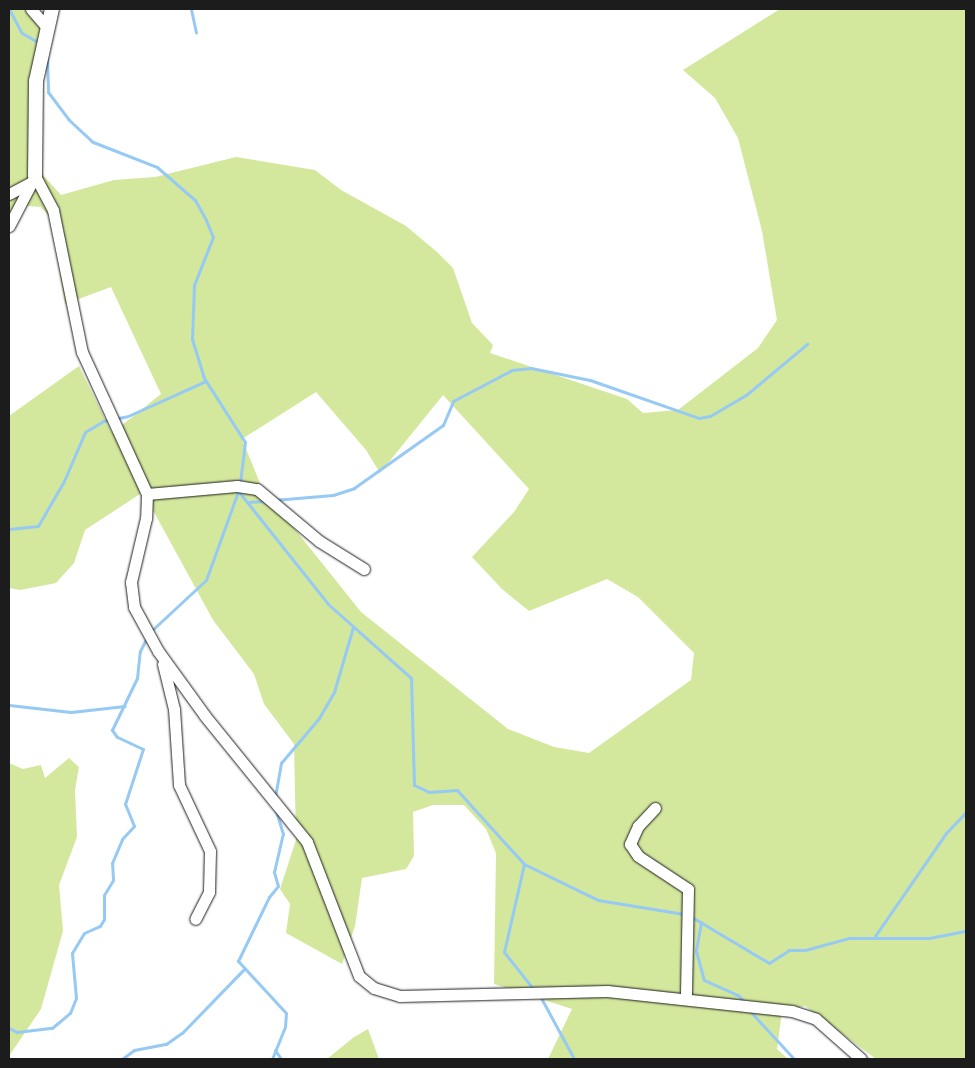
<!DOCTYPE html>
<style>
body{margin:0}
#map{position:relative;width:975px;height:1068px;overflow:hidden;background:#fff;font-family:"Gochi Hand",sans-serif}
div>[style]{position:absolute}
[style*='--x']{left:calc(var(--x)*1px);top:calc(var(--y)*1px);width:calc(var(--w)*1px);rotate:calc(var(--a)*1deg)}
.green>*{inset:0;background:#d3e89d}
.stream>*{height:3px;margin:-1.5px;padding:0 1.5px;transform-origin:1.5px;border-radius:1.5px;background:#96c9f3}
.roads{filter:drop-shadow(0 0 1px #1c1c1c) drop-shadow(0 0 1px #1c1c1c)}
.minor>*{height:11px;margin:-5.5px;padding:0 5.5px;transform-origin:5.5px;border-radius:5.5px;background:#fff}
.tertiary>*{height:14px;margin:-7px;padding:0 7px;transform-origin:7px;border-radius:7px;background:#fff}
span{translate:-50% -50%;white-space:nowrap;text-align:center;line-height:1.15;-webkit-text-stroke:5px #fff;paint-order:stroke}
.frame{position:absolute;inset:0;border:10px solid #1c1c1c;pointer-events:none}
</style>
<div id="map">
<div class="green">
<i style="clip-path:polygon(evenodd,9px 9px,41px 9px,39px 132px,43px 175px,61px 195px,114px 180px,155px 177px,236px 157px,315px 170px,341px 190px,406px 226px,437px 252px,453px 268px,472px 323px,493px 345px,490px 353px,627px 399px,643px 413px,678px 410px,758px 348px,777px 320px,762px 231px,738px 138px,715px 98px,683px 70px,780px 9px,966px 9px,966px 1059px,876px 1059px,805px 1006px,782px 1012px,777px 1049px,788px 1059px,548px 1059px,572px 1009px,494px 984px,496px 853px,486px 829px,464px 805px,433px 805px,413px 812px,414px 856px,406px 869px,362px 878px,355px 926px,342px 964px,286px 933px,290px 904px,280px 889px,296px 840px,294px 744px,264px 704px,254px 674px,213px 620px,143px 492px,85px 530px,74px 563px,56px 583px,20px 590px,9px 588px,9px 416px,79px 366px,112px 433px,161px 394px,111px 287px,65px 304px,51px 219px,41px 207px,28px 206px,9px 221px,9px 9px,316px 392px,366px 450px,380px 473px,443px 395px,529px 489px,514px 512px,472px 557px,502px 589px,529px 611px,607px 579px,638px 597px,694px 653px,691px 680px,589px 753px,554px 747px,508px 729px,361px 612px,262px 488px,242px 439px,316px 392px)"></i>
<i style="clip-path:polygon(69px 758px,79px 767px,75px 790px,77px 837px,59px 885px,63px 931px,41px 1009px,9px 1056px,9px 763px,23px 769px,41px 765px,45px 778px)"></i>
<i style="clip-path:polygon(368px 1029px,379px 1059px,327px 1059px,354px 1037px)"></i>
</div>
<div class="stream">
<i style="--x:9;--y:9;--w:27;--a:62"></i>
<i style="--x:22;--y:33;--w:22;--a:30"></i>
<i style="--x:191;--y:9;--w:24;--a:78"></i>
<i style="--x:47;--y:59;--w:33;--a:88"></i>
<i style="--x:48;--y:92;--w:34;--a:53"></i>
<i style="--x:68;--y:119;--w:34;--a:43"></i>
<i style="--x:93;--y:142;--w:69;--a:21.3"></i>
<i style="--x:157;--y:167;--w:50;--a:41"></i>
<i style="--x:195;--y:200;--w:23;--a:61"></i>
<i style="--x:206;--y:220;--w:18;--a:68"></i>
<i style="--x:213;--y:237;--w:52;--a:111.6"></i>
<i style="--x:194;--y:285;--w:54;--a:92.1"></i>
<i style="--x:192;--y:339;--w:41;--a:72.9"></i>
<i style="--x:204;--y:378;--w:76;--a:57.4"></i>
<i style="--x:245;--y:442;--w:41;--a:97"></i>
<i style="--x:239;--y:492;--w:143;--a:51.5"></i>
<i style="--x:328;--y:604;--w:111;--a:41.7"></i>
<i style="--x:411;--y:678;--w:107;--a:88.4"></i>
<i style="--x:414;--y:785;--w:17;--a:25"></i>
<i style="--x:429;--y:792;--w:28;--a:-4"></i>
<i style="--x:457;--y:790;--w:100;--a:47.8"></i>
<i style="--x:524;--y:864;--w:82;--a:25.9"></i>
<i style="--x:598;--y:900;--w:87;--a:9.2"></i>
<i style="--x:274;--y:500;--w:59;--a:-4.8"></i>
<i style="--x:333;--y:495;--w:22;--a:-18"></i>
<i style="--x:354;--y:488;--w:109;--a:-35.3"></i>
<i style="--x:443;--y:425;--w:26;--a:-67"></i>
<i style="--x:453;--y:401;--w:67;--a:-27.7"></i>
<i style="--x:512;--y:370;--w:19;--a:-6"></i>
<i style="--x:531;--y:368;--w:60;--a:11.5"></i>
<i style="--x:590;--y:380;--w:115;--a:19.2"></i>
<i style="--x:699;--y:418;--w:11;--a:-10"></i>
<i style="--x:710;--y:416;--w:42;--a:-30.3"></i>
<i style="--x:746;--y:395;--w:80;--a:-39.9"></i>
<i style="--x:247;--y:502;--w:18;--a:-3"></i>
<i style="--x:9;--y:529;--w:29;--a:-6"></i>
<i style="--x:38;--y:526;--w:52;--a:-60"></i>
<i style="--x:64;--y:481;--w:53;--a:-66.8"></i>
<i style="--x:85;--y:432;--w:21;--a:-31"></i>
<i style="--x:103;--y:421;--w:25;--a:-11"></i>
<i style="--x:128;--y:416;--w:85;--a:-24.2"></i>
<i style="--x:150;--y:632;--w:76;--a:-42.9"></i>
<i style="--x:206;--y:580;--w:97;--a:-70.1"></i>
<i style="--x:9;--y:705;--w:62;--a:6.4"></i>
<i style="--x:71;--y:712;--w:54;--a:-6.3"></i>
<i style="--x:275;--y:797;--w:35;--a:-80"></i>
<i style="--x:281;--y:763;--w:59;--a:-49.8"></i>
<i style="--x:319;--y:718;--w:30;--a:-60"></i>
<i style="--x:334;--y:692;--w:68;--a:-73.7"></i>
<i style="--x:524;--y:864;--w:90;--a:102.8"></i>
<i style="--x:504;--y:952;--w:48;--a:51.7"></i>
<i style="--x:690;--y:916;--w:92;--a:30.7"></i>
<i style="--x:769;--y:963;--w:24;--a:-33"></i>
<i style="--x:789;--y:950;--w:16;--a:0"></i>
<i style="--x:805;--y:950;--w:46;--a:-15.3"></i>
<i style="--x:849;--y:938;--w:80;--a:0"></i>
<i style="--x:929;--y:938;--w:38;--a:-11"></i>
<i style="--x:701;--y:922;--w:29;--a:100"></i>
<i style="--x:696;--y:951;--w:30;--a:75"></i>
<i style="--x:704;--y:980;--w:37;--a:24"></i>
<i style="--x:738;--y:995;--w:9;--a:49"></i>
<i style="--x:875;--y:936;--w:125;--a:-55.4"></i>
<i style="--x:946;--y:833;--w:29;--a:-46"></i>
<i style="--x:540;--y:996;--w:72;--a:61.6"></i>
<i style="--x:749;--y:1010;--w:67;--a:47.4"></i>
<i style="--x:9;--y:1028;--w:9;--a:27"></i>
<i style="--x:17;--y:1032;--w:35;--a:-7"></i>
<i style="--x:52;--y:1028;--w:23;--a:-40"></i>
<i style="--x:70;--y:1013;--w:16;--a:-68"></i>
<i style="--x:76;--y:998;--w:45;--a:-95.1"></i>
<i style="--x:72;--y:953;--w:23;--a:-59"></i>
<i style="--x:84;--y:933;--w:17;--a:-24"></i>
<i style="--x:100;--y:926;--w:8;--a:-60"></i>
<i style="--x:104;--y:919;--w:24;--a:-90"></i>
<i style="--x:104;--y:895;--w:17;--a:-59"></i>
<i style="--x:113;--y:880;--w:17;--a:-93"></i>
<i style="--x:112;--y:863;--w:26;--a:-67"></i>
<i style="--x:122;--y:839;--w:18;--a:-47"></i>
<i style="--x:134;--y:826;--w:24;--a:-112"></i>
<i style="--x:125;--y:804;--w:58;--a:-71.9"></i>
<i style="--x:143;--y:749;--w:29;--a:-155"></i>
<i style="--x:117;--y:737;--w:9;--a:-126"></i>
<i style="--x:112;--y:730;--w:58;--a:-64.3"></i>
<i style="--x:137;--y:678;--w:27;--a:-84"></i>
<i style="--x:140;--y:651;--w:16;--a:-63"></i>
<i style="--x:275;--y:1050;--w:11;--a:56"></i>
<i style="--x:122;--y:1059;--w:15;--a:-37"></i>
<i style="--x:134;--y:1050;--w:33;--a:-11"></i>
<i style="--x:166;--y:1044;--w:19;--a:-35"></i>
<i style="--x:182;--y:1033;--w:89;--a:-45.9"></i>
<i style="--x:272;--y:1059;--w:35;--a:-68"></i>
<i style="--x:285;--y:1027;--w:14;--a:-86"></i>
<i style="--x:286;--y:1013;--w:71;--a:-132.7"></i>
<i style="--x:238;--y:961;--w:71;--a:-64.2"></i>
<i style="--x:269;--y:897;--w:14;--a:-51"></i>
<i style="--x:278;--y:886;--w:15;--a:-106"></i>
<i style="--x:274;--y:872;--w:39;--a:-77"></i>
<i style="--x:283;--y:834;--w:24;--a:-107"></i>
</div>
<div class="roads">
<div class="minor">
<i style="--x:31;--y:9;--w:23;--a:49"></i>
<i style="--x:35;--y:176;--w:38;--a:62"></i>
<i style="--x:53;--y:210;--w:145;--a:78.5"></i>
<i style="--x:82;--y:352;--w:156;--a:65.4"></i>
<i style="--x:147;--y:494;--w:24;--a:92"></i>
<i style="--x:146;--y:518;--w:66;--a:103.2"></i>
<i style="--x:131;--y:582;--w:25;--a:83"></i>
<i style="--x:134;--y:607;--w:50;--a:61.4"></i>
<i style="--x:158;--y:651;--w:80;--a:54.1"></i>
<i style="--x:205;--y:716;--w:162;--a:51"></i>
<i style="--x:307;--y:842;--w:144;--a:68.8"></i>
<i style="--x:359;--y:976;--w:19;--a:39"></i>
<i style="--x:374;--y:988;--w:27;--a:17"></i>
<i style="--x:400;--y:996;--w:207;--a:-1.4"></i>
<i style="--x:607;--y:991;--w:186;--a:6.2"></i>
<i style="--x:792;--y:1011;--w:25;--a:18"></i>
<i style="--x:816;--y:1019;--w:60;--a:41.6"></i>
<i style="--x:9;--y:194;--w:26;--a:-28"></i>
<i style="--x:9;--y:226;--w:56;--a:-62.5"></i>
<i style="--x:147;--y:494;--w:90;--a:-5.1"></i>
<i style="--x:237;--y:486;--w:20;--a:9"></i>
<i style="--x:257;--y:489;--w:81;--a:40"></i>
<i style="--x:319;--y:541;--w:53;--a:31.9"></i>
<i style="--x:163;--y:664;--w:46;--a:76.3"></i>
<i style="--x:174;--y:709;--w:76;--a:86.2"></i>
<i style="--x:179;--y:785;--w:73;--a:64.8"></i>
<i style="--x:210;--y:851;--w:41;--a:91.4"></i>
<i style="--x:209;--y:892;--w:30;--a:117"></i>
<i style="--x:655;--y:808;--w:25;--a:133"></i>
<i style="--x:638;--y:826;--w:20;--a:114"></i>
<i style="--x:630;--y:844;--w:14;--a:56"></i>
<i style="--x:638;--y:856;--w:60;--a:33.4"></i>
<i style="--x:688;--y:889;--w:109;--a:91.1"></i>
</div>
<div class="tertiary">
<i style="--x:35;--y:176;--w:95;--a:-89.4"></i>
<i style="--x:36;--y:81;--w:74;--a:-77.5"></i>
</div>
</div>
<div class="frame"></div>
</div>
